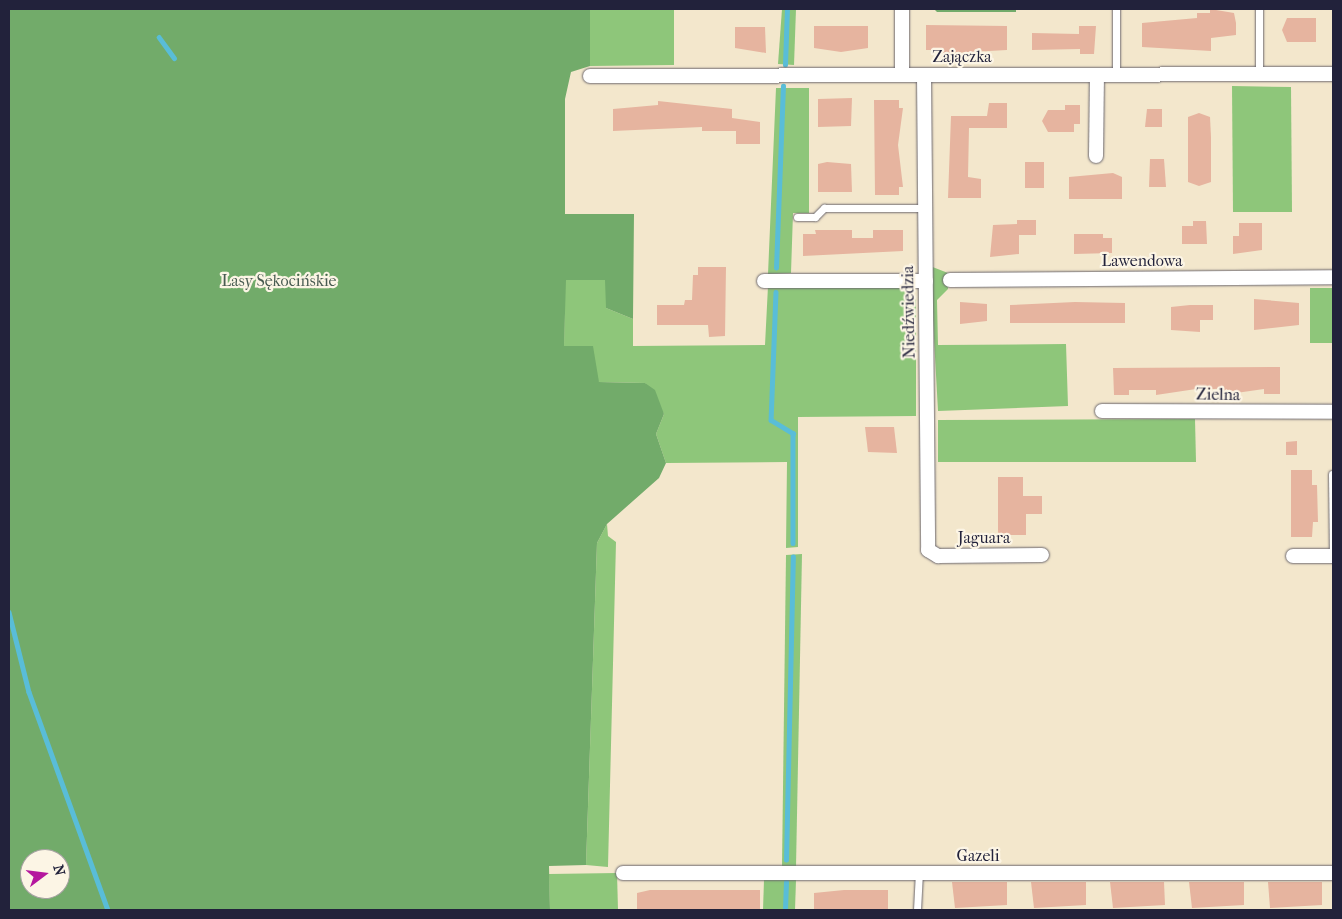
<!DOCTYPE html>
<meta charset="utf-8">
<style>
body{margin:0}
#map{position:relative;width:1342px;height:919px;overflow:hidden;background:#f3e7cc;font-family:"IM FELL French Canon",serif}
div>[style]{position:absolute}
[style*='--x']{left:calc(var(--x)*1px);top:calc(var(--y)*1px);width:calc(var(--w)*1px);rotate:calc(var(--a)*1deg)}
.green>*{inset:0;background:#8ec67a}
.forest>*{inset:0;background:#72ab6a}
.stream>*{height:4.5px;margin:-2.25px;padding:0 2.25px;transform-origin:2.25px;border-radius:2.25px;background:#59bdd8}
.building>*{inset:0;background:#e6b49f}
.roads{filter:drop-shadow(0 0 1px #6b676e) drop-shadow(0 0 1px #6b676e)}
.lane>*{height:7px;margin:-3.5px;padding:0 3.5px;transform-origin:3.5px;border-radius:3.5px;background:#fff}
.street>*{height:14px;margin:-7px;padding:0 7px;transform-origin:7px;border-radius:7px;background:#fff}
span{translate:-50% -50%;white-space:nowrap;text-align:center;line-height:1.15;-webkit-text-stroke:4.5px #fcf5e5;paint-order:stroke}
.street-label{font-size:16px;color:#22223b}
.park-label{font-size:16px;color:#485b51}
.frame{position:absolute;inset:0;border:10px solid #22223b;pointer-events:none}
.north{position:absolute;left:20px;top:849px;width:50px;height:50px;box-sizing:border-box;background:#fcf5e5;border:1px solid #a5a1a1;border-radius:50%;rotate:75deg;font-size:14px;font-weight:700;line-height:20px;text-align:center;color:#22223b}
.north::after{content:'';display:block;margin:auto;width:18px;height:22px;background:#b5179e;clip-path:polygon(50% 0,100% 100%,50% 72%,0 100%)}
</style>
<div id="map">
<div class="green">
<i style="clip-path:polygon(590px 9px,674px 9px,674px 65px,590px 66px)"></i>
<i style="clip-path:polygon(782px 9px,796px 9px,794px 65px,778px 64px)"></i>
<i style="clip-path:polygon(1232px 86px,1291px 87px,1292px 212px,1233px 212px)"></i>
<i style="clip-path:polygon(776px 88px,809px 88px,809px 213px,793px 213px,791px 273px,768px 274px)"></i>
<i style="clip-path:polygon(930px 266px,948px 273px,948px 289px,937px 300px,938px 345px,1066px 344px,1068px 406px,938px 411px)"></i>
<i style="clip-path:polygon(565px 280px,606px 280px,606px 308px,633px 319px,633px 346px,765px 345px,768px 286px,898px 286px,916px 300px,916px 416px,798px 417px,798px 547px,786px 548px,787px 462px,666px 463px,656px 434px,664px 414px,645px 383px,599px 382px,564px 347px)"></i>
<i style="clip-path:polygon(1310px 288px,1333px 288px,1333px 343px,1310px 343px)"></i>
<i style="clip-path:polygon(1195px 419px,1196px 462px,938px 462px,938px 420px)"></i>
<i style="clip-path:polygon(607px 524px,608px 536px,616px 542px,608px 867px,586px 865px,597px 543px)"></i>
<i style="clip-path:polygon(802px 554px,796px 867px,782px 866px,786px 555px)"></i>
<i style="clip-path:polygon(617px 873px,618px 910px,550px 910px,549px 874px)"></i>
<i style="clip-path:polygon(764px 880px,796px 880px,795px 910px,763px 910px)"></i>
</div>
<div class="forest">
<i style="clip-path:polygon(evenodd,9px 9px,590px 9px,590px 66px,571px 72px,565px 99px,565px 214px,634px 214px,633px 319px,606px 308px,605px 280px,566px 280px,564px 346px,593px 346px,599px 382px,645px 383px,655px 390px,664px 414px,656px 434px,666px 463px,659px 478px,607px 524px,597px 543px,586px 865px,549px 866px,550px 910px,9px 910px,9px 9px,30px 859px,60px 859px,60px 889px,30px 889px,30px 859px)"></i>
<i style="clip-path:polygon(934px 9px,1016px 9px,1016px 12px,937px 12px)"></i>
</div>
<div class="stream">
<i style="--x:159;--y:37;--w:26;--a:54"></i>
<i style="--x:785;--y:65;--w:56;--a:-88"></i>
<i style="--x:776;--y:268;--w:182;--a:-87.8"></i>
<i style="--x:776;--y:292;--w:128;--a:92.2"></i>
<i style="--x:771;--y:420;--w:26;--a:31"></i>
<i style="--x:793;--y:433;--w:110;--a:90"></i>
<i style="--x:9;--y:612;--w:82;--a:76"></i>
<i style="--x:29;--y:692;--w:232;--a:70.1"></i>
<i style="--x:786;--y:860;--w:303;--a:-88.7"></i>
<i style="--x:785;--y:910;--w:28;--a:-88"></i>
</div>
<div class="building">
<i style="clip-path:polygon(1210px 9px,1234px 13px,1236px 23px,1236px 35px,1211px 38px,1211px 51px,1142px 47px,1142px 23px,1197px 18px,1197px 13px,1210px 13px)"></i>
<i style="clip-path:polygon(1287px 18px,1316px 18px,1316px 42px,1287px 42px,1282px 30px)"></i>
<i style="clip-path:polygon(926px 25px,1007px 26px,1007px 50px,934px 54px,934px 50px,926px 50px)"></i>
<i style="clip-path:polygon(814px 26px,868px 26px,868px 48px,841px 52px,814px 48px)"></i>
<i style="clip-path:polygon(1079px 26px,1096px 26px,1094px 54px,1080px 54px,1080px 49px,1032px 50px,1032px 33px,1079px 34px)"></i>
<i style="clip-path:polygon(735px 27px,765px 27px,766px 53px,735px 48px)"></i>
<i style="clip-path:polygon(852px 98px,851px 126px,818px 127px,818px 99px)"></i>
<i style="clip-path:polygon(874px 100px,899px 100px,899px 108px,903px 108px,898px 145px,903px 187px,899px 187px,899px 195px,875px 195px)"></i>
<i style="clip-path:polygon(658px 101px,732px 109px,732px 118px,760px 122px,760px 144px,736px 144px,736px 131px,702px 131px,702px 127px,613px 131px,613px 109px,658px 105px)"></i>
<i style="clip-path:polygon(989px 103px,1007px 103px,1007px 128px,969px 128px,968px 177px,981px 179px,981px 198px,948px 198px,951px 116px,987px 116px)"></i>
<i style="clip-path:polygon(1065px 105px,1080px 105px,1080px 124px,1074px 124px,1074px 132px,1048px 132px,1042px 121px,1048px 110px,1065px 110px)"></i>
<i style="clip-path:polygon(1147px 109px,1162px 109px,1162px 127px,1145px 127px)"></i>
<i style="clip-path:polygon(1199px 113px,1210px 117px,1211px 137px,1211px 182px,1199px 186px,1188px 182px,1188px 117px)"></i>
<i style="clip-path:polygon(1150px 159px,1164px 159px,1166px 187px,1149px 187px)"></i>
<i style="clip-path:polygon(827px 162px,851px 164px,852px 192px,818px 192px,818px 164px)"></i>
<i style="clip-path:polygon(1025px 162px,1044px 162px,1044px 188px,1025px 188px)"></i>
<i style="clip-path:polygon(1113px 173px,1122px 177px,1122px 199px,1069px 199px,1069px 177px)"></i>
<i style="clip-path:polygon(1017px 220px,1036px 220px,1036px 235px,1019px 235px,1019px 254px,990px 257px,993px 225px,1017px 224px)"></i>
<i style="clip-path:polygon(1193px 221px,1206px 221px,1207px 244px,1182px 244px,1182px 226px,1193px 226px)"></i>
<i style="clip-path:polygon(1239px 223px,1262px 223px,1262px 250px,1233px 254px,1233px 236px,1239px 236px)"></i>
<i style="clip-path:polygon(815px 230px,852px 230px,852px 238px,873px 238px,873px 230px,903px 230px,903px 251px,803px 256px,803px 234px,816px 234px)"></i>
<i style="clip-path:polygon(1074px 234px,1103px 234px,1103px 238px,1112px 238px,1112px 253px,1074px 254px)"></i>
<i style="clip-path:polygon(698px 267px,726px 267px,725px 336px,709px 337px,708px 325px,657px 325px,657px 305px,684px 305px,685px 300px,692px 300px,693px 275px,698px 275px)"></i>
<i style="clip-path:polygon(1254px 299px,1299px 303px,1299px 325px,1254px 330px)"></i>
<i style="clip-path:polygon(960px 302px,987px 304px,987px 321px,960px 324px)"></i>
<i style="clip-path:polygon(1075px 302px,1125px 303px,1125px 323px,1010px 323px,1010px 305px)"></i>
<i style="clip-path:polygon(1190px 305px,1213px 305px,1213px 320px,1200px 320px,1200px 332px,1171px 330px,1171px 307px)"></i>
<i style="clip-path:polygon(1280px 367px,1280px 394px,1264px 394px,1264px 389px,1222px 395px,1222px 389px,1196px 389px,1156px 395px,1156px 390px,1129px 390px,1129px 395px,1114px 395px,1113px 368px)"></i>
<i style="clip-path:polygon(865px 427px,894px 427px,897px 453px,868px 452px)"></i>
<i style="clip-path:polygon(1297px 441px,1297px 455px,1286px 455px,1286px 442px)"></i>
<i style="clip-path:polygon(1291px 470px,1312px 470px,1312px 485px,1317px 485px,1318px 522px,1313px 522px,1312px 537px,1291px 537px)"></i>
<i style="clip-path:polygon(998px 477px,1023px 477px,1023px 496px,1042px 496px,1042px 514px,1026px 514px,1026px 535px,998px 535px)"></i>
<i style="clip-path:polygon(952px 882px,1007px 882px,1007px 905px,955px 908px)"></i>
<i style="clip-path:polygon(1031px 882px,1086px 882px,1086px 905px,1034px 908px)"></i>
<i style="clip-path:polygon(1110px 882px,1164px 882px,1165px 905px,1113px 908px)"></i>
<i style="clip-path:polygon(1189px 882px,1244px 882px,1244px 905px,1192px 908px)"></i>
<i style="clip-path:polygon(1268px 882px,1322px 882px,1322px 905px,1270px 908px)"></i>
<i style="clip-path:polygon(650px 890px,760px 890px,760px 910px,637px 910px,637px 893px)"></i>
<i style="clip-path:polygon(844px 890px,888px 890px,888px 910px,814px 910px,814px 893px)"></i>
</div>
<div class="roads">
<div class="lane">
<i style="--x:1116;--y:9;--w:65;--a:90"></i>
<i style="--x:1259;--y:9;--w:65;--a:90"></i>
<i style="--x:797;--y:217;--w:18;--a:0"></i>
<i style="--x:815;--y:217;--w:13;--a:-45"></i>
<i style="--x:824;--y:208;--w:101;--a:0"></i>
<i style="--x:1332;--y:474;--w:82;--a:89.3"></i>
<i style="--x:917;--y:910;--w:37;--a:-87"></i>
</div>
<div class="street">
<i style="--x:902;--y:9;--w:65;--a:90"></i>
<i style="--x:924;--y:75;--w:475;--a:89.5"></i>
<i style="--x:928;--y:550;--w:12;--a:31"></i>
<i style="--x:938;--y:556;--w:104;--a:-0.6"></i>
<i style="--x:590;--y:76;--w:743;--a:-0.15"></i>
<i style="--x:1096;--y:156;--w:81;--a:-89.3"></i>
<i style="--x:950;--y:280;--w:383;--a:-0.4"></i>
<i style="--x:764;--y:281;--w:162;--a:0"></i>
<i style="--x:1102;--y:411;--w:231;--a:0.2"></i>
<i style="--x:1293;--y:556;--w:40;--a:0"></i>
<i style="--x:623;--y:873;--w:710;--a:0"></i>
</div>
</div>
<div class="street-label">
<span style="left:962px;top:57px">Zajączka</span>
<span style="left:1142px;top:261px">Lawendowa</span>
<span style="left:909px;top:312px;rotate:-91deg">Niedźwiedzia</span>
<span style="left:1218px;top:395px;rotate:1deg">Zielna</span>
<span style="left:984px;top:538px">Jaguara</span>
<span style="left:978px;top:856px">Gazeli</span>
</div>
<div class="park-label">
<span style="left:279px;top:281px">Lasy Sękocińskie</span>
</div>
<div class="frame"></div>
<div class="north">N</div>
</div>
